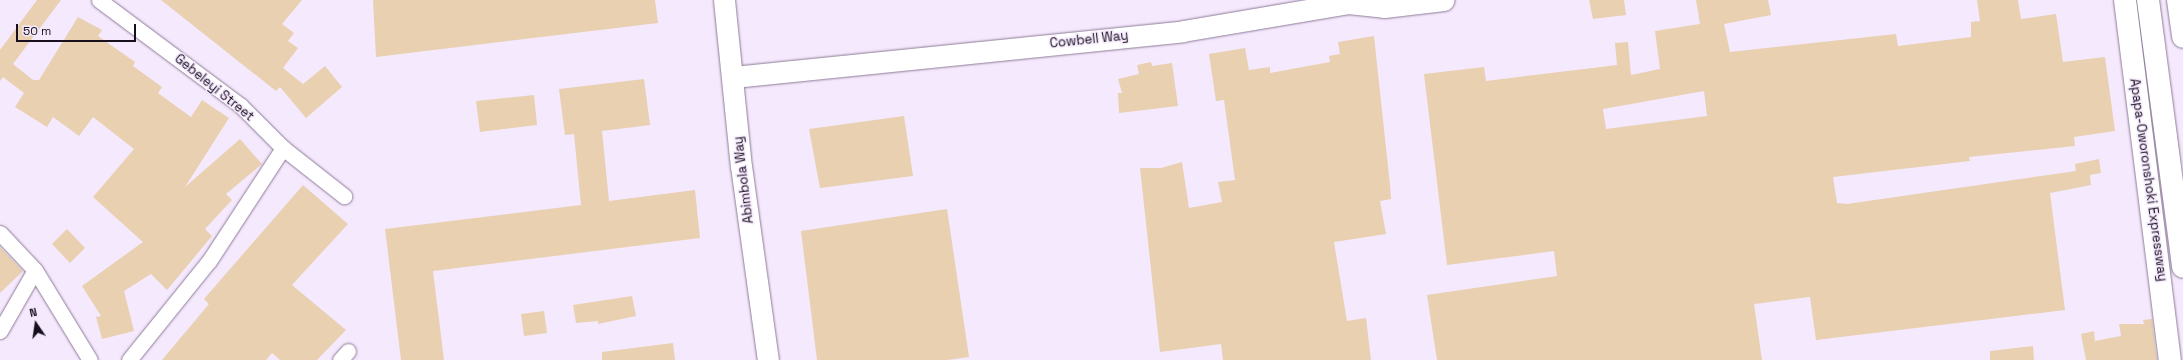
<!DOCTYPE html>
<style>
body{margin:0}
#map{position:relative;width:2183px;height:360px;overflow:hidden;background:#f5e9fd;font-family:"Space Grotesk",sans-serif}
div>[style]{position:absolute}
[style*='--x']{left:calc(var(--x)*1px);top:calc(var(--y)*1px);width:calc(var(--w)*1px);rotate:calc(var(--a)*1deg)}
.building>*{inset:0;background:#e8d0b1}
.roads{filter:drop-shadow(0 0 1px #8d7b98) drop-shadow(0 0 1px #8d7b98)}
.street>*{height:15px;margin:-7.5px;padding:0 7.5px;transform-origin:7.5px;border-radius:7.5px;background:#fff}
.secondary>*{height:21px;margin:-10.5px;padding:0 10.5px;transform-origin:10.5px;border-radius:10.5px;background:#fff}
.primary>*{height:22px;margin:-11px;padding:0 11px;transform-origin:11px;border-radius:11px;background:#fff}
.highway>*{height:22px;margin:-11px;padding:0 11px;transform-origin:11px;border-radius:11px;background:#fff}
span{translate:-50% -50%;white-space:nowrap;text-align:center;line-height:1.15;-webkit-text-stroke:3px #f5e9fd;paint-order:stroke}
.street-label{font-size:13px;color:#17101c}
.north{position:absolute;left:16px;top:304px;width:40px;height:40px;-webkit-text-stroke:3px #f5e9fd;paint-order:stroke;rotate:347deg;font-size:11px;font-weight:700;line-height:16px;text-align:center;color:#17101c}
.north::after{content:'';display:block;margin:auto;width:14px;height:18px;background:#17101c;clip-path:polygon(50% 0,100% 100%,50% 72%,0 100%)}
.scale{position:absolute;left:16px;top:24px;width:120px;height:18px;box-sizing:border-box;border:2px solid #17101c;border-top:0;padding-left:5px;font-size:12px;line-height:14px;white-space:nowrap;color:#17101c;-webkit-text-stroke:3px #f5e9fd;paint-order:stroke}
</style>
<div id="map">
<div class="building">
<i style="clip-path:polygon(37px 0,61px 0,13px 64px,33px 80px,39px 80px,78px 17px,102px 30px,98px 36px,135px 62px,133px 66px,162px 87px,158px 93px,191px 117px,202px 100px,229px 118px,185px 187px,240px 139px,262px 164px,226px 194px,232px 200px,205px 229px,212px 236px,167px 290px,151px 274px,124px 291px,134px 331px,102px 339px,96px 317px,101px 316px,82px 286px,143px 242px,93px 197px,134px 149px,93px 117px,79px 136px,53px 117px,47px 127px,15px 107px,24px 93px,3px 77px,0 81px,0 50px)"></i>
<i style="clip-path:polygon(161px 0,302px 0,282px 24px,294px 33px,288px 41px,298px 48px,283px 68px,303px 84px,325px 66px,342px 87px,306px 118px,280px 87px,276px 91px)"></i>
<i style="clip-path:polygon(373px 0,655px 0,658px 23px,376px 57px)"></i>
<i style="clip-path:polygon(1589px 0,1624px 0,1626px 15px,1593px 19px)"></i>
<i style="clip-path:polygon(evenodd,1696px 0,1768px 0,1771px 15px,1724px 24px,1730px 52px,1896px 34px,1898px 46px,1971px 37px,1971px 22px,1980px 21px,1977px 0,2018px 0,2021px 19px,2056px 14px,2063px 62px,2105px 57px,2115px 131px,2074px 137px,2075px 146px,1969px 157px,1970px 161px,1833px 177px,1837px 203px,1847px 204px,2076px 171px,2075px 164px,2099px 159px,2101px 173px,2090px 175px,2091px 185px,2050px 193px,2065px 310px,1816px 340px,1810px 297px,1754px 304px,1762px 360px,1437px 360px,1427px 295px,1557px 276px,1554px 251px,1447px 265px,1424px 74px,1484px 67px,1486px 81px,1617px 65px,1615px 43px,1628px 42px,1631px 75px,1660px 69px,1655px 31px,1700px 24px,1696px 0,1704px 91px,1707px 116px,1606px 129px,1603px 109px,1704px 91px)"></i>
<i style="clip-path:polygon(1374px 36px,1390px 185px,1391px 199px,1380px 201px,1386px 234px,1334px 242px,1347px 321px,1366px 318px,1371px 360px,1223px 360px,1221px 344px,1160px 352px,1140px 168px,1161px 168px,1182px 162px,1189px 208px,1222px 202px,1218px 182px,1235px 180px,1224px 100px,1216px 101px,1209px 54px,1245px 48px,1249px 70px,1270px 67px,1270px 73px,1330px 62px,1329px 56px,1340px 54px,1338px 42px)"></i>
<i style="clip-path:polygon(1151px 62px,1152px 66px,1172px 63px,1178px 106px,1119px 113px,1118px 93px,1122px 93px,1118px 79px,1139px 74px,1137px 65px)"></i>
<i style="clip-path:polygon(644px 79px,650px 125px,602px 131px,609px 201px,695px 190px,700px 238px,433px 271px,444px 360px,401px 360px,385px 229px,581px 205px,574px 134px,565px 135px,559px 89px)"></i>
<i style="clip-path:polygon(534px 95px,537px 125px,480px 132px,476px 101px)"></i>
<i style="clip-path:polygon(904px 116px,913px 176px,820px 188px,809px 129px)"></i>
<i style="clip-path:polygon(303px 185px,348px 224px,292px 285px,346px 330px,317px 360px,280px 360px,272px 353px,266px 360px,162px 360px,209px 304px,204px 299px)"></i>
<i style="clip-path:polygon(947px 209px,969px 357px,947px 360px,817px 360px,801px 231px)"></i>
<i style="clip-path:polygon(67px 229px,85px 248px,70px 263px,52px 244px)"></i>
<i style="clip-path:polygon(0 247px,23px 271px,0 293px)"></i>
<i style="clip-path:polygon(632px 296px,636px 316px,598px 324px,598px 321px,576px 323px,573px 305px)"></i>
<i style="clip-path:polygon(544px 311px,547px 333px,524px 336px,521px 314px)"></i>
<i style="clip-path:polygon(2152px 319px,2157px 360px,2086px 360px,2081px 334px,2094px 331px,2095px 341px,2121px 336px,2119px 324px,2144px 324px,2143px 320px)"></i>
<i style="clip-path:polygon(673px 343px,675px 360px,602px 360px,602px 352px)"></i>
<i style="clip-path:polygon(2033px 346px,2034px 360px,1990px 360px,1990px 351px)"></i>
</div>
<div class="roads">
<div class="street">
<i style="--x:99;--y:0;--w:176;--a:36.7"></i>
<i style="--x:240;--y:105;--w:61;--a:45"></i>
<i style="--x:283;--y:148;--w:78;--a:38.2"></i>
<i style="--x:0;--y:233;--w:51;--a:46.6"></i>
<i style="--x:35;--y:270;--w:105;--a:58.6"></i>
<i style="--x:0;--y:331;--w:70;--a:-60.2"></i>
<i style="--x:129;--y:360;--w:127;--a:-51.1"></i>
<i style="--x:209;--y:261;--w:135;--a:-56.8"></i>
<i style="--x:340;--y:360;--w:12;--a:-48"></i>
</div>
<div class="secondary">
<i style="--x:724;--y:0;--w:167;--a:84.2"></i>
<i style="--x:741;--y:166;--w:196;--a:82.1"></i>
<i style="--x:734;--y:77;--w:451;--a:-5.8"></i>
<i style="--x:1183;--y:31;--w:167;--a:-9.6"></i>
<i style="--x:1348;--y:3;--w:36;--a:6"></i>
<i style="--x:1384;--y:7;--w:60;--a:-6.7"></i>
</div>
<div class="primary">
<i style="--x:2125;--y:0;--w:363;--a:82.9"></i>
</div>
<div class="highway">
<i style="--x:2148;--y:0;--w:269;--a:82.5"></i>
<i style="--x:2178;--y:0;--w:37;--a:82"></i>
</div>
</div>
<div class="street-label">
<span style="left:1089px;top:40px;rotate:-6deg">Cowbell Way</span>
<span style="left:214px;top:88px;rotate:39deg">Gebeleyi Street</span>
<span style="left:744px;top:180px;rotate:-97deg">Abimbola Way</span>
<span style="left:2148px;top:180px;rotate:82deg">Apapa-Oworonshoki Expressway</span>
</div>
<div class="north">N</div>
<div class="scale">50 m</div>
</div>
